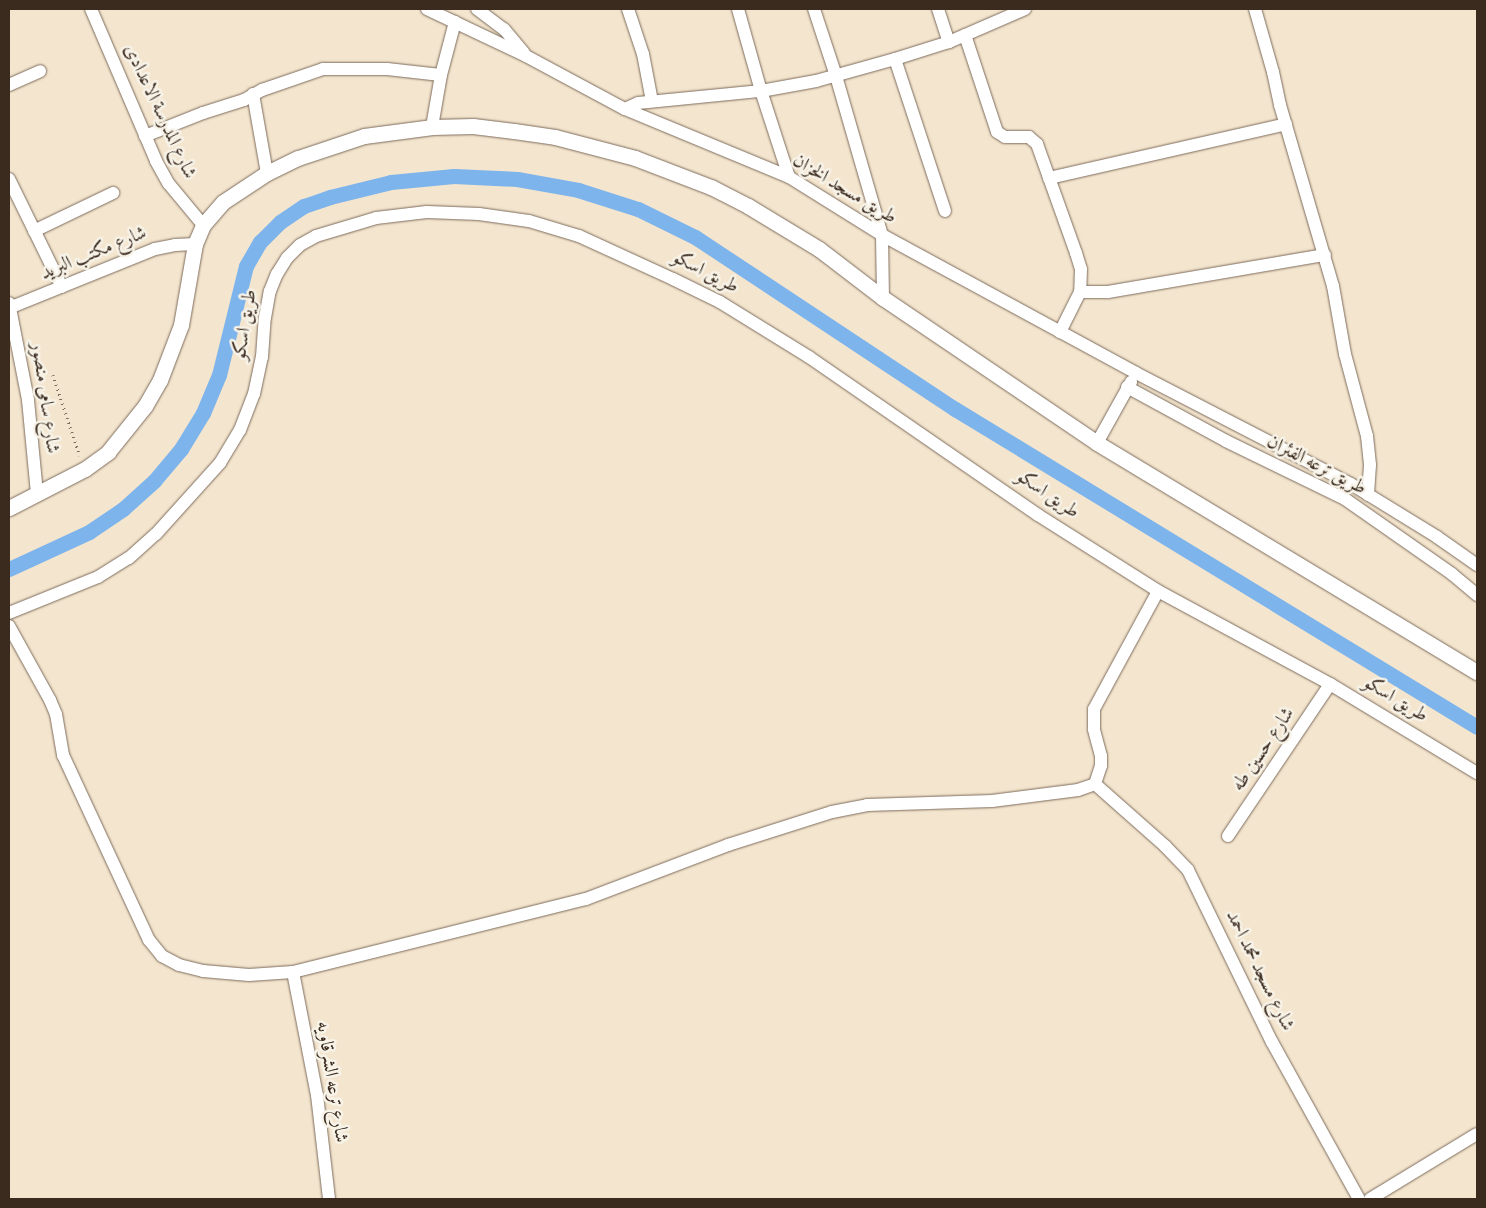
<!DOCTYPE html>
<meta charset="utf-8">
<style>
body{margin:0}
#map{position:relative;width:1486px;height:1208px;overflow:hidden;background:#f4e5ce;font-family:Vollkorn,Amiri,serif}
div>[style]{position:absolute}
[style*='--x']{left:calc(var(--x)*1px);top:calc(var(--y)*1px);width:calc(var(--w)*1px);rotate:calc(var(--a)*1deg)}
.canal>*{height:15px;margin:-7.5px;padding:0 7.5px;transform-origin:7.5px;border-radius:7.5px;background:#7db4ec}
.path>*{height:2.5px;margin-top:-1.25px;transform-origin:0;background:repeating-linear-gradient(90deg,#7c6b5c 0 1px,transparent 0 5px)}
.roads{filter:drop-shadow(0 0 1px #7c6b5c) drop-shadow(0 0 1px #7c6b5c)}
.minor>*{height:12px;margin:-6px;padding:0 6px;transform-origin:6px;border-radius:6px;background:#fff}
.tertiary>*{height:15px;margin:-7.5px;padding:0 7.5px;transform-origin:7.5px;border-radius:7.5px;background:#fff}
span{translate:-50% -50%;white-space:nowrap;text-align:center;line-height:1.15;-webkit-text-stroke:5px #f7f3e8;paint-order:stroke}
.street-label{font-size:19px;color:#3b2a1e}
.frame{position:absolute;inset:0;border:10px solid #3b2a1e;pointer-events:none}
</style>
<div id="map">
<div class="canal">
<i style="--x:9;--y:569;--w:88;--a:-24.8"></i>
<i style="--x:89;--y:532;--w:41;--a:-34.1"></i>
<i style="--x:123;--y:509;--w:42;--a:-42.1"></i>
<i style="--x:154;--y:481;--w:42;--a:-49.8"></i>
<i style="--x:181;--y:449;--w:42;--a:-58.6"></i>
<i style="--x:203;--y:413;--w:41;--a:-67.2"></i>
<i style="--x:219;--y:375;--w:112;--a:-76.1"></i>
<i style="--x:246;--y:266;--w:28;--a:-60"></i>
<i style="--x:260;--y:242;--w:28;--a:-45"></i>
<i style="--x:280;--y:222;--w:29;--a:-34"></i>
<i style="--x:304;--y:206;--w:28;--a:-19"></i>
<i style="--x:330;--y:197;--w:63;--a:-13.8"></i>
<i style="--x:391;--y:182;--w:63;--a:-5.4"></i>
<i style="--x:454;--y:176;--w:63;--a:2.7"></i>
<i style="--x:517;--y:179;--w:62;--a:10.2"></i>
<i style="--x:578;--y:190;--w:63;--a:17.6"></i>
<i style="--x:638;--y:209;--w:64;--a:26.2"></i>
<i style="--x:695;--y:237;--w:312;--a:33.5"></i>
<i style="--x:955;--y:409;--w:611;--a:31.35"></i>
</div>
<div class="path">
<i style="--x:53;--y:375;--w:85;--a:71.6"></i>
</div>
<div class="roads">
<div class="minor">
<i style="--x:91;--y:9;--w:165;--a:66.8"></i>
<i style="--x:156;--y:161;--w:26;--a:61"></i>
<i style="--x:169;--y:184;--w:53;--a:50.3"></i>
<i style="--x:427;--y:9;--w:110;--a:25.4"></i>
<i style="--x:526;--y:56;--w:112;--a:28.2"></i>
<i style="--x:625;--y:109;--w:178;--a:22.5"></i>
<i style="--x:789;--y:177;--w:110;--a:31.9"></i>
<i style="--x:882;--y:235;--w:289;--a:28.5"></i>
<i style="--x:1136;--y:373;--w:242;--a:27.3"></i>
<i style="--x:1351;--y:484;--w:101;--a:31.6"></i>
<i style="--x:1437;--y:537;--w:49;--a:35"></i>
<i style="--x:477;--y:9;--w:34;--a:37"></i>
<i style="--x:504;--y:29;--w:31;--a:50"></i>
<i style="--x:628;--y:9;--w:47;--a:71.6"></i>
<i style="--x:643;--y:54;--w:48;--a:79.2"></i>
<i style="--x:814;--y:9;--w:71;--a:71.8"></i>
<i style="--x:836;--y:76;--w:166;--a:73.9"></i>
<i style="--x:882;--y:235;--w:63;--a:89.1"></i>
<i style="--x:938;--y:9;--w:35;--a:72"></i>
<i style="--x:1255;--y:9;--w:66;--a:74.1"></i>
<i style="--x:1273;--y:72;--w:34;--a:78"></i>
<i style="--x:1280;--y:105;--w:189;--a:73.7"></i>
<i style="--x:1333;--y:286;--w:69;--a:80"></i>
<i style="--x:1345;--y:354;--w:85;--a:75"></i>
<i style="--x:1367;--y:436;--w:29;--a:84"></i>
<i style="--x:1370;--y:465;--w:30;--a:94"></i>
<i style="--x:965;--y:35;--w:102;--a:71.7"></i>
<i style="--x:997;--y:132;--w:9;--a:32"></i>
<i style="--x:1005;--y:137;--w:24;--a:0"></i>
<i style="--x:1029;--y:137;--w:11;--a:41"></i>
<i style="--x:1037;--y:144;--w:116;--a:70.3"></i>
<i style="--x:1076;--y:253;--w:17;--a:73"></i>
<i style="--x:1081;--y:269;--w:23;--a:92"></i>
<i style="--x:1080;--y:292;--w:45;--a:116.6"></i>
<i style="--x:895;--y:59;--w:160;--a:71.8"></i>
<i style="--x:9;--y:85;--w:34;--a:-24"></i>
<i style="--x:253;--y:94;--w:80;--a:80"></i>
<i style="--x:625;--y:109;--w:14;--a:-25"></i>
<i style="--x:638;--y:103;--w:124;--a:-5.6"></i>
<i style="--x:761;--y:91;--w:85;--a:-105.7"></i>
<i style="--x:432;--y:127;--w:53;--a:-80.2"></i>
<i style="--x:441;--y:75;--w:55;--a:-75.2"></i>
<i style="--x:145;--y:136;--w:62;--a:-21.6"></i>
<i style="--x:203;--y:113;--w:43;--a:-17.6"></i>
<i style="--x:244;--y:100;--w:21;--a:-29"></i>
<i style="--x:262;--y:90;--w:65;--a:-19"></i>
<i style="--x:323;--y:69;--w:64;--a:0"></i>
<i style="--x:387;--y:69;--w:54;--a:6.3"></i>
<i style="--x:789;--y:177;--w:90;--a:-108"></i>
<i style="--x:761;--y:91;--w:56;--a:-10.3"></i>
<i style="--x:816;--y:81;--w:82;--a:-15.6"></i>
<i style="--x:895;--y:59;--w:57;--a:-17.5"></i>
<i style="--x:949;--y:42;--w:83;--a:-23.5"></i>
<i style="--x:1049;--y:178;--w:243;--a:-12.8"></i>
<i style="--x:9;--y:179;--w:120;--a:63.9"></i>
<i style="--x:34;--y:231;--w:88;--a:-25.7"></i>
<i style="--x:1080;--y:292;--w:28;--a:0"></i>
<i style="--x:1108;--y:292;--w:220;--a:-9.7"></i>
<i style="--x:9;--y:303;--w:99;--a:78.9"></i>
<i style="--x:28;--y:400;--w:94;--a:84.5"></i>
<i style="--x:9;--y:308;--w:157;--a:-22"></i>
<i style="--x:155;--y:249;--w:20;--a:-11"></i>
<i style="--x:175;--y:245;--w:20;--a:-3"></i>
<i style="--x:1127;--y:387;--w:113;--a:28.6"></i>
<i style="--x:1226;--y:441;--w:132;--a:26"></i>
<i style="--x:1345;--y:499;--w:131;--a:35"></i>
<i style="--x:1452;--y:574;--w:33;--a:40"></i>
<i style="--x:1097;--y:443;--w:70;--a:-60.9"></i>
<i style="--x:9;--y:613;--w:96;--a:-22"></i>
<i style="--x:98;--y:577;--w:36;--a:-32"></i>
<i style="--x:129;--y:558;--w:36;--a:-42"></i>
<i style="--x:156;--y:534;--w:96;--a:-48"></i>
<i style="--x:220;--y:463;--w:39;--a:-59"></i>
<i style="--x:240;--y:430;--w:39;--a:-69"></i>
<i style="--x:254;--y:394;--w:38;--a:-78"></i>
<i style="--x:262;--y:357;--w:39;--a:-86"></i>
<i style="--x:265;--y:318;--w:27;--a:-80"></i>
<i style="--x:270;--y:291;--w:18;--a:-68"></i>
<i style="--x:277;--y:274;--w:19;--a:-58"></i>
<i style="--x:287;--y:258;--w:18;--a:-45"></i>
<i style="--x:300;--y:245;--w:18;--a:-29"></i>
<i style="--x:316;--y:236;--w:63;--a:-16.7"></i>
<i style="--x:376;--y:218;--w:51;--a:-6.7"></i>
<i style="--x:427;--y:212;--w:52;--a:2.2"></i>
<i style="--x:479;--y:214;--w:50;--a:8"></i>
<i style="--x:529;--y:221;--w:52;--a:16.7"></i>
<i style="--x:579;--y:236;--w:103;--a:24.6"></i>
<i style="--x:673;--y:279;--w:52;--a:26.1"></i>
<i style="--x:720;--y:302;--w:105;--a:31.7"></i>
<i style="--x:809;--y:357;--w:278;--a:34.6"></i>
<i style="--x:1038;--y:515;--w:142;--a:32.3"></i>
<i style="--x:1158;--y:591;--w:196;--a:28.4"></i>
<i style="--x:1330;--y:684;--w:172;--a:31.2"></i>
<i style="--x:9;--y:626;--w:85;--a:61"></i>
<i style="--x:50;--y:700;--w:15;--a:67"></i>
<i style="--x:56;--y:714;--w:42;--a:80.3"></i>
<i style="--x:63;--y:755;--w:204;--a:65.1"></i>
<i style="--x:149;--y:940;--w:21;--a:51"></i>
<i style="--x:162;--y:956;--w:19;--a:28"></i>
<i style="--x:179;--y:965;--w:25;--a:14"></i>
<i style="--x:203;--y:971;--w:46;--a:5"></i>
<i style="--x:249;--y:975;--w:44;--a:-3.9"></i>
<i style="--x:293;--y:972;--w:302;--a:-14"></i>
<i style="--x:586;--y:899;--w:152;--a:-20.8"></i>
<i style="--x:728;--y:845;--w:109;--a:-17.6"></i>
<i style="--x:832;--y:812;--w:36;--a:-11"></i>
<i style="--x:867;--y:805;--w:125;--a:-1.8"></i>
<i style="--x:992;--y:801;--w:87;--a:-7.3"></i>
<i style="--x:1078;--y:790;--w:18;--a:-19"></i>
<i style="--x:1095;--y:784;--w:19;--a:-72"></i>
<i style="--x:1101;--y:766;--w:10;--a:-90"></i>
<i style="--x:1101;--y:756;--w:28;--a:-105"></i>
<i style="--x:1094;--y:729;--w:20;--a:-90"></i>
<i style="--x:1094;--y:709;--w:134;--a:-61.5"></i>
<i style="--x:1095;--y:784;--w:94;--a:41.5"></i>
<i style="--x:1165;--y:846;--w:33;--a:46"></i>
<i style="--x:1188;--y:870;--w:191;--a:64"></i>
<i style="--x:1272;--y:1042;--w:179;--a:61"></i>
<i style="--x:1228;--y:836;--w:183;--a:-56.1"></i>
<i style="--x:293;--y:972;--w:125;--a:79"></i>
<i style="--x:317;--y:1095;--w:105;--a:83.4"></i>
<i style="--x:1370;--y:1199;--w:125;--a:-31.3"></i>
</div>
<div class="tertiary">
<i style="--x:9;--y:508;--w:85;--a:-27.2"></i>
<i style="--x:85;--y:469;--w:29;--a:-36"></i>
<i style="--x:108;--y:452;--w:59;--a:-51.2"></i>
<i style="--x:145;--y:406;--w:30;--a:-60"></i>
<i style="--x:160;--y:380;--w:59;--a:-69.1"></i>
<i style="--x:181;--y:325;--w:82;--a:-80.2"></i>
<i style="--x:195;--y:244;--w:21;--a:-67"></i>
<i style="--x:203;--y:225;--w:30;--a:-49"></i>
<i style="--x:223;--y:202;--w:53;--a:-33.4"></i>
<i style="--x:267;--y:173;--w:34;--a:-26"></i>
<i style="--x:298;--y:158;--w:70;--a:-18.4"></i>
<i style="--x:364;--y:136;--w:69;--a:-7.5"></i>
<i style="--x:432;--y:127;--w:41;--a:-1.4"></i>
<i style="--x:473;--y:126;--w:41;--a:7"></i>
<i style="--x:514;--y:131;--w:41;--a:8.3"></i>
<i style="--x:555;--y:137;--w:83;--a:14.7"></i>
<i style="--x:635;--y:158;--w:81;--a:20.9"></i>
<i style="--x:711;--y:187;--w:42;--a:27.2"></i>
<i style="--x:748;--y:206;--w:83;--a:31.2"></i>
<i style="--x:819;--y:249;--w:81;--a:37.4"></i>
<i style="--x:883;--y:298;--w:258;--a:34.1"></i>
<i style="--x:1097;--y:443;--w:444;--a:31.1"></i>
</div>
</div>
<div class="street-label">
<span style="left:159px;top:112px;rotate:65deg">شارع المدرسة الاعدادى</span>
<span style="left:844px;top:190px;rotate:31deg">طريق مسجد الخزان</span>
<span style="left:94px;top:254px;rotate:-22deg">شارع مكتب البريد</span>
<span style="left:705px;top:273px;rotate:27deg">طريق اسكو</span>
<span style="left:246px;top:325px;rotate:-81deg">طريق اسكو</span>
<span style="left:44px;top:398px;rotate:82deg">شارع سامى منصور</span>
<span style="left:1316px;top:466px;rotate:27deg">طريق ترعه الفئران</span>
<span style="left:1047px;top:495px;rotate:34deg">طريق اسكو</span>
<span style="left:1395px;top:700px;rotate:31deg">طريق اسكو</span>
<span style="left:1264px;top:750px;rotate:-56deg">شارع حسين طه</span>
<span style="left:1259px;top:971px;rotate:64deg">شارع مسجد محمد احمد</span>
<span style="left:331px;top:1082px;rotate:81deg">شارع ترعه الشرقاويه</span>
</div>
<div class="frame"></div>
</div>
